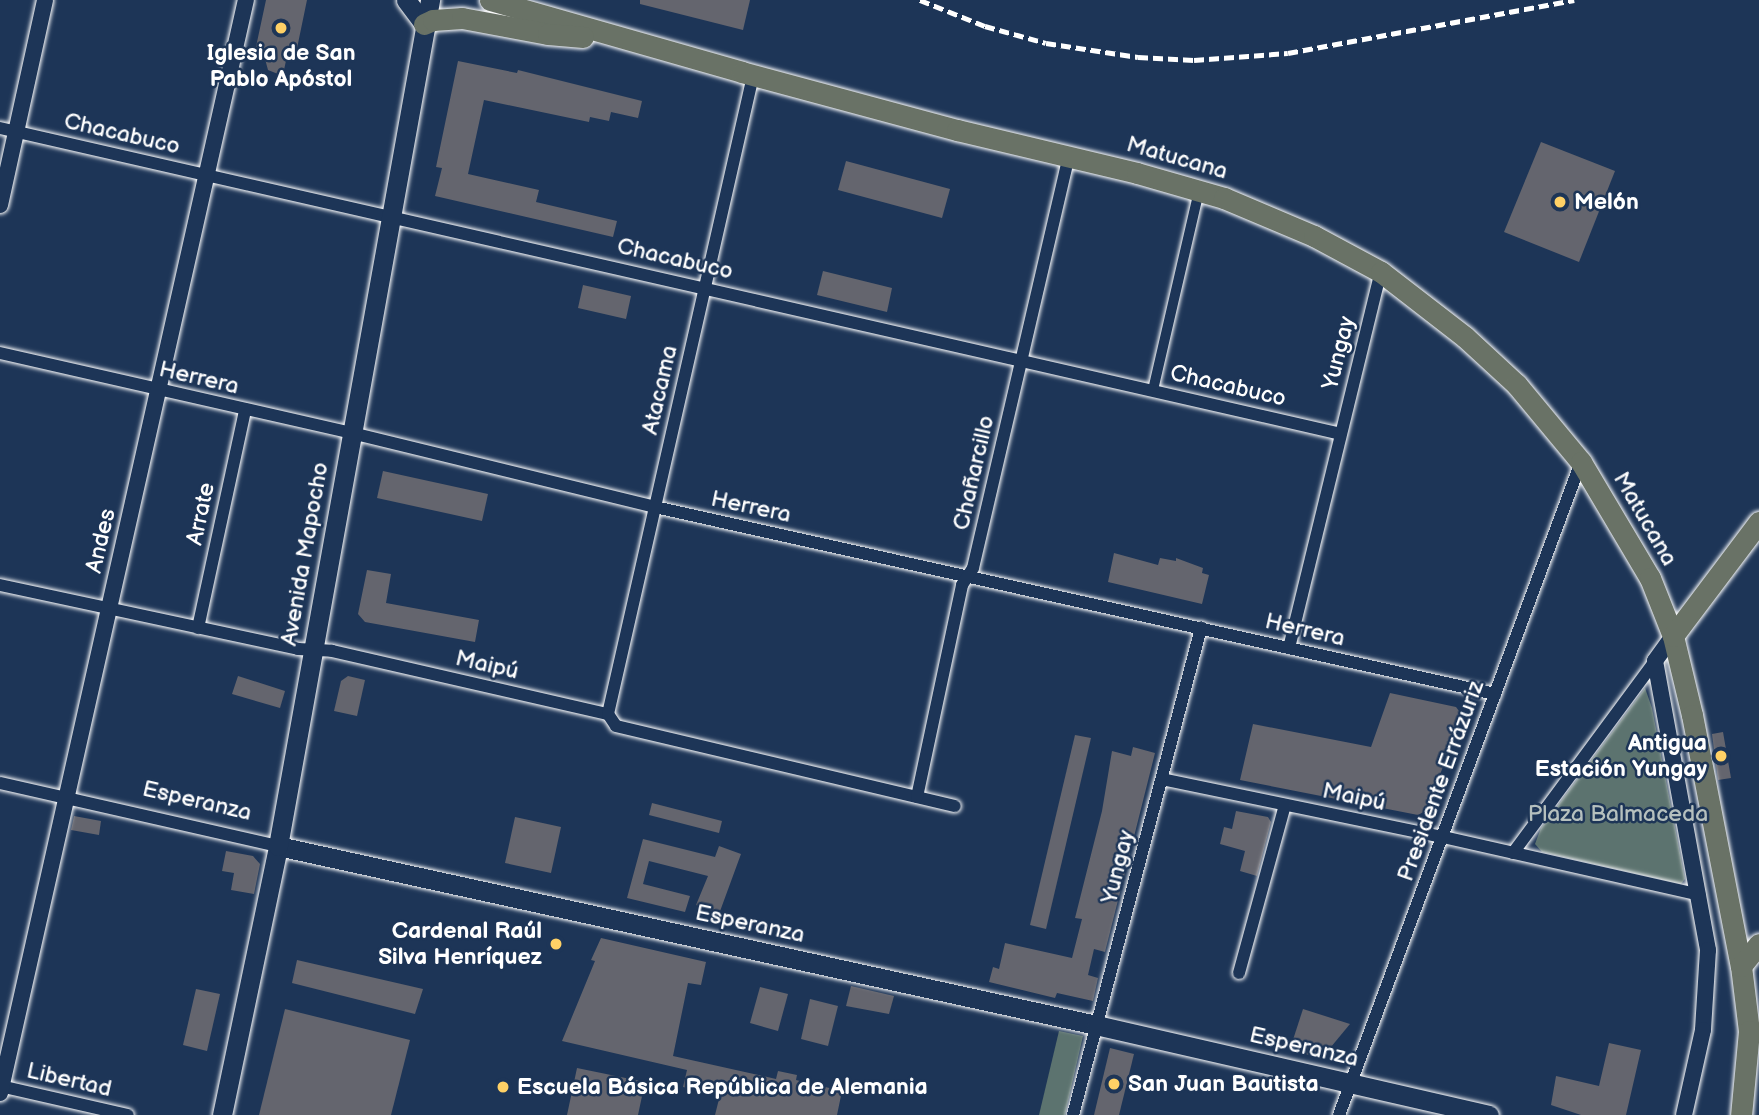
<!DOCTYPE html>
<meta charset="utf-8">
<style>
body{margin:0}
#map{position:relative;width:1759px;height:1115px;overflow:hidden;background:#1d3557;font-family:"Balsamiq Sans",sans-serif}
div>[style]{position:absolute}
[style*='--x']{left:calc(var(--x)*1px);top:calc(var(--y)*1px);width:calc(var(--w)*1px);rotate:calc(var(--a)*1deg)}
.green>*{inset:0;background:#5c736f}
.building>*{inset:0;background:#64656e}
.roads{filter:drop-shadow(0 0 2px #fff) drop-shadow(0 0 2px #fff)}
.pedestrian>*{height:10px;margin:-5px;padding:0 5px;transform-origin:5px;border-radius:5px;background:#1d3557}
.minor>*{height:12px;margin:-6px;padding:0 6px;transform-origin:6px;border-radius:6px;background:#1d3557}
.tertiary>*{height:16px;margin:-8px;padding:0 8px;transform-origin:8px;border-radius:8px;background:#1d3557}
.secondary>*{height:19px;margin:-9.5px;padding:0 9.5px;transform-origin:9.5px;border-radius:9.5px;background:#1d3557}
.primary>*{height:21px;margin:-10.5px;padding:0 10.5px;transform-origin:10.5px;border-radius:10.5px;background:#697266}
.rail>*{height:4.5px;margin-top:-2.25px;transform-origin:0;background:repeating-linear-gradient(90deg,#fff 0 10px,transparent 0 15px)}
.dots>*{width:19px;height:19px;translate:-50% -50%;box-sizing:border-box;border:4px solid #1d3557;border-radius:50%}
span{translate:-50% -50%;white-space:nowrap;text-align:center;line-height:1.15;-webkit-text-stroke:5px #1d3557;paint-order:stroke}
.poi-label{font-size:23px;color:#fff;font-weight:700}
.left{translate:0 -50%;text-align:left}
.right{translate:-100% -50%;text-align:right}
.street-label{font-size:23px;color:#fff}
.park-label{font-size:23px;color:#b6c0be}
</style>
<div id="map">
<div class="green">
<i style="clip-path:polygon(1645px 688px,1652px 708px,1685px 879px,1681px 884px,1542px 852px,1535px 844px,1541px 828px)"></i>
<i style="clip-path:polygon(1059px 1031px,1083px 1036px,1065px 1115px,1039px 1115px)"></i>
</div>
<div class="building">
<i style="clip-path:polygon(266px 0,307px 0,295px 58px,287px 56px,284px 70px,278px 74px,268px 70px,265px 59px,254px 56px)"></i>
<i style="clip-path:polygon(640px 0,750px 0,743px 30px,640px 4px)"></i>
<i style="clip-path:polygon(458px 61px,517px 73px,518px 70px,642px 101px,638px 118px,611px 112px,609px 121px,590px 117px,589px 122px,484px 100px,468px 174px,539px 190px,536px 202px,617px 221px,613px 237px,435px 196px,442px 168px,436px 167px)"></i>
<i style="clip-path:polygon(1541px 142px,1615px 171px,1579px 262px,1504px 232px)"></i>
<i style="clip-path:polygon(846px 161px,950px 189px,942px 218px,838px 190px)"></i>
<i style="clip-path:polygon(823px 271px,892px 288px,887px 312px,817px 295px)"></i>
<i style="clip-path:polygon(583px 285px,631px 296px,626px 319px,578px 308px)"></i>
<i style="clip-path:polygon(383px 471px,488px 494px,482px 521px,377px 498px)"></i>
<i style="clip-path:polygon(1114px 553px,1158px 565px,1160px 558px,1176px 561px,1176px 558px,1203px 568px,1202px 573px,1209px 575px,1202px 604px,1108px 582px)"></i>
<i style="clip-path:polygon(367px 570px,391px 574px,386px 603px,479px 620px,475px 642px,365px 622px,358px 614px)"></i>
<i style="clip-path:polygon(238px 676px,285px 691px,280px 708px,232px 694px)"></i>
<i style="clip-path:polygon(348px 676px,365px 680px,357px 716px,334px 711px,341px 681px)"></i>
<i style="clip-path:polygon(1390px 693px,1456px 707px,1462px 715px,1427px 810px,1418px 815px,1240px 780px,1253px 724px,1371px 747px)"></i>
<i style="clip-path:polygon(1723px 732px,1731px 778px,1718px 780px,1712px 734px)"></i>
<i style="clip-path:polygon(1075px 735px,1091px 738px,1046px 929px,1030px 925px)"></i>
<i style="clip-path:polygon(1133px 747px,1155px 753px,1105px 952px,1094px 949px,1088px 975px,1098px 978px,1093px 1001px,1057px 993px,1055px 998px,989px 982px,993px 967px,999px 969px,1005px 943px,1072px 958px,1082px 919px,1075px 918px,1102px 811px,1112px 751px,1131px 756px)"></i>
<i style="clip-path:polygon(652px 803px,722px 821px,719px 833px,649px 815px)"></i>
<i style="clip-path:polygon(1236px 811px,1268px 817px,1271px 822px,1257px 876px,1240px 871px,1245px 851px,1220px 844px,1224px 827px,1232px 829px)"></i>
<i style="clip-path:polygon(74px 816px,101px 821px,99px 835px,71px 830px)"></i>
<i style="clip-path:polygon(515px 817px,561px 827px,551px 873px,505px 863px)"></i>
<i style="clip-path:polygon(643px 839px,715px 857px,719px 846px,741px 854px,719px 914px,696px 905px,708px 876px,649px 861px,643px 884px,690px 896px,685px 912px,627px 898px)"></i>
<i style="clip-path:polygon(226px 851px,253px 856px,260px 864px,254px 894px,231px 890px,234px 873px,222px 871px)"></i>
<i style="clip-path:polygon(601px 938px,706px 962px,701px 985px,688px 983px,673px 1056px,776px 1079px,778px 1071px,797px 1075px,796px 1080px,842px 1091px,837px 1115px,715px 1115px,720px 1095px,683px 1087px,687px 1070px,562px 1041px,595px 961px,591px 960px)"></i>
<i style="clip-path:polygon(297px 960px,423px 989px,415px 1014px,292px 983px)"></i>
<i style="clip-path:polygon(851px 986px,894px 996px,889px 1014px,846px 1006px)"></i>
<i style="clip-path:polygon(760px 987px,788px 994px,778px 1031px,750px 1023px)"></i>
<i style="clip-path:polygon(196px 989px,220px 994px,207px 1051px,183px 1045px)"></i>
<i style="clip-path:polygon(810px 999px,838px 1006px,828px 1046px,801px 1039px)"></i>
<i style="clip-path:polygon(285px 1009px,410px 1040px,391px 1115px,259px 1115px)"></i>
<i style="clip-path:polygon(1303px 1009px,1350px 1024px,1321px 1059px,1290px 1049px)"></i>
<i style="clip-path:polygon(1609px 1043px,1641px 1050px,1626px 1115px,1581px 1115px,1551px 1105px,1556px 1076px,1599px 1086px)"></i>
<i style="clip-path:polygon(1110px 1048px,1134px 1054px,1119px 1115px,1094px 1115px)"></i>
<i style="clip-path:polygon(577px 1068px,645px 1082px,638px 1115px,567px 1115px)"></i>
</div>
<div class="roads">
<div class="pedestrian">
<i style="--x:1153;--y:390;--w:205;--a:-77"></i>
</div>
<div class="minor">
<i style="--x:0;--y:128;--w:1375;--a:12.85"></i>
<i style="--x:0;--y:353;--w:361;--a:12.8"></i>
<i style="--x:352;--y:433;--w:312;--a:13.7"></i>
<i style="--x:655;--y:507;--w:861;--a:12.55"></i>
<i style="--x:0;--y:585;--w:305;--a:12.1"></i>
<i style="--x:298;--y:649;--w:34;--a:3"></i>
<i style="--x:332;--y:651;--w:283;--a:12.9"></i>
<i style="--x:198;--y:628;--w:223;--a:-77.8"></i>
<i style="--x:1289;--y:648;--w:387;--a:-76.3"></i>
<i style="--x:608;--y:714;--w:654;--a:-77.2"></i>
<i style="--x:608;--y:714;--w:14;--a:56"></i>
<i style="--x:616;--y:726;--w:348;--a:13.3"></i>
<i style="--x:1162;--y:779;--w:287;--a:11.7"></i>
<i style="--x:1443;--y:837;--w:263;--a:12.7"></i>
<i style="--x:0;--y:783;--w:285;--a:12.8"></i>
<i style="--x:917;--y:797;--w:217;--a:-78"></i>
<i style="--x:962;--y:585;--w:20;--a:-57"></i>
<i style="--x:973;--y:568;--w:422;--a:-76.9"></i>
<i style="--x:1513;--y:853;--w:239;--a:-53.5"></i>
<i style="--x:1239;--y:973;--w:174;--a:-74.7"></i>
<i style="--x:0;--y:1086;--w:131;--a:12.8"></i>
<i style="--x:1073;--y:1115;--w:504;--a:-75.27"></i>
<i style="--x:1339;--y:1115;--w:696;--a:-69.67"></i>
</div>
<div class="tertiary">
<i style="--x:0;--y:205;--w:210;--a:-77.6"></i>
<i style="--x:1673;--y:636;--w:31;--a:126"></i>
<i style="--x:1655;--y:661;--w:294;--a:79.6"></i>
<i style="--x:1708;--y:950;--w:80;--a:93.6"></i>
<i style="--x:1703;--y:1030;--w:87;--a:102.6"></i>
<i style="--x:0;--y:1093;--w:1120;--a:-77.32"></i>
</div>
<div class="secondary">
<i style="--x:406;--y:0;--w:30;--a:53"></i>
<i style="--x:278;--y:846;--w:837;--a:12.34"></i>
<i style="--x:1096;--y:1025;--w:403;--a:12.9"></i>
<i style="--x:222;--y:1115;--w:275;--a:-78.2"></i>
<i style="--x:278;--y:846;--w:860;--a:-79.81"></i>
</div>
<div class="primary">
<i style="--x:490;--y:0;--w:262;--a:15.9"></i>
<i style="--x:742;--y:72;--w:223;--a:15.1"></i>
<i style="--x:957;--y:130;--w:185;--a:13.4"></i>
<i style="--x:1137;--y:173;--w:91;--a:16"></i>
<i style="--x:1224;--y:198;--w:98;--a:22.9"></i>
<i style="--x:1314;--y:236;--w:76;--a:28.2"></i>
<i style="--x:1381;--y:272;--w:106;--a:37.7"></i>
<i style="--x:1465;--y:337;--w:71;--a:42.7"></i>
<i style="--x:1517;--y:385;--w:100;--a:50.3"></i>
<i style="--x:1581;--y:462;--w:135;--a:59.3"></i>
<i style="--x:1650;--y:578;--w:62;--a:68.4"></i>
<i style="--x:1673;--y:636;--w:81;--a:76.5"></i>
<i style="--x:1692;--y:715;--w:256;--a:79"></i>
<i style="--x:1741;--y:966;--w:65;--a:83"></i>
<i style="--x:1749;--y:1031;--w:84;--a:95.4"></i>
<i style="--x:424;--y:24;--w:10;--a:-24"></i>
<i style="--x:433;--y:20;--w:29;--a:-4"></i>
<i style="--x:462;--y:18;--w:87;--a:10.5"></i>
<i style="--x:548;--y:34;--w:35;--a:5"></i>
<i style="--x:1673;--y:636;--w:143;--a:-53"></i>
<i style="--x:1741;--y:966;--w:28;--a:-51"></i>
</div>
</div>
<div class="rail">
<i style="--x:920;--y:0;--w:70;--a:21.8"></i>
<i style="--x:985;--y:26;--w:63;--a:15.6"></i>
<i style="--x:1046;--y:43;--w:93;--a:8.7"></i>
<i style="--x:1138;--y:57;--w:56;--a:3.1"></i>
<i style="--x:1194;--y:60;--w:94;--a:-4.3"></i>
<i style="--x:1288;--y:53;--w:291;--a:-10.5"></i>
</div>
<div class="dots">
<i style="left:281px;top:28px;background:#ffd166"></i>
<i style="left:1560px;top:202px;background:#ffd166"></i>
<i style="left:1721px;top:756px;background:#ffd166"></i>
<i style="left:556px;top:944px;background:#ffd166"></i>
<i style="left:1114px;top:1084px;background:#ffd166"></i>
<i style="left:503px;top:1087px;background:#ffd166"></i>
</div>
<div class="poi-label">
<span style="left:281px;top:66px">Iglesia de San<br>Pablo Apóstol</span>
<span class="left" style="left:1574px;top:202px">Melón</span>
<span class="right" style="left:1707px;top:756px">Antigua<br>Estación Yungay</span>
<span class="right" style="left:542px;top:944px">Cardenal Raúl<br>Silva Henríquez</span>
<span class="left" style="left:1128px;top:1084px">San Juan Bautista</span>
<span class="left" style="left:517px;top:1087px">Escuela Básica República de Alemania</span>
</div>
<div class="street-label">
<span style="left:122px;top:134px;rotate:13deg">Chacabuco</span>
<span style="left:1177px;top:158px;rotate:16deg">Matucana</span>
<span style="left:675px;top:259px;rotate:13deg">Chacabuco</span>
<span style="left:1339px;top:353px;rotate:-76deg">Yungay</span>
<span style="left:199px;top:378px;rotate:13deg">Herrera</span>
<span style="left:1228px;top:386px;rotate:13deg">Chacabuco</span>
<span style="left:660px;top:390px;rotate:-77deg">Atacama</span>
<span style="left:974px;top:473px;rotate:-77deg">Chañarcillo</span>
<span style="left:751px;top:507px;rotate:12deg">Herrera</span>
<span style="left:201px;top:514px;rotate:-78deg">Arrate</span>
<span style="left:1645px;top:519px;rotate:60deg">Matucana</span>
<span style="left:101px;top:541px;rotate:-77deg">Andes</span>
<span style="left:305px;top:554px;rotate:-80deg">Avenida Mapocho</span>
<span style="left:1305px;top:630px;rotate:13deg">Herrera</span>
<span style="left:487px;top:665px;rotate:13deg">Maipú</span>
<span style="left:1441px;top:781px;rotate:-70deg">Presidente Errázuriz</span>
<span style="left:1354px;top:797px;rotate:12deg">Maipú</span>
<span style="left:197px;top:801px;rotate:13deg">Esperanza</span>
<span style="left:1118px;top:867px;rotate:-76deg">Yungay</span>
<span style="left:750px;top:924px;rotate:12deg">Esperanza</span>
<span style="left:1304px;top:1047px;rotate:13deg">Esperanza</span>
<span style="left:69px;top:1080px;rotate:13deg">Libertad</span>
</div>
<div class="park-label">
<span style="left:1618px;top:814px">Plaza Balmaceda</span>
</div>
</div>
